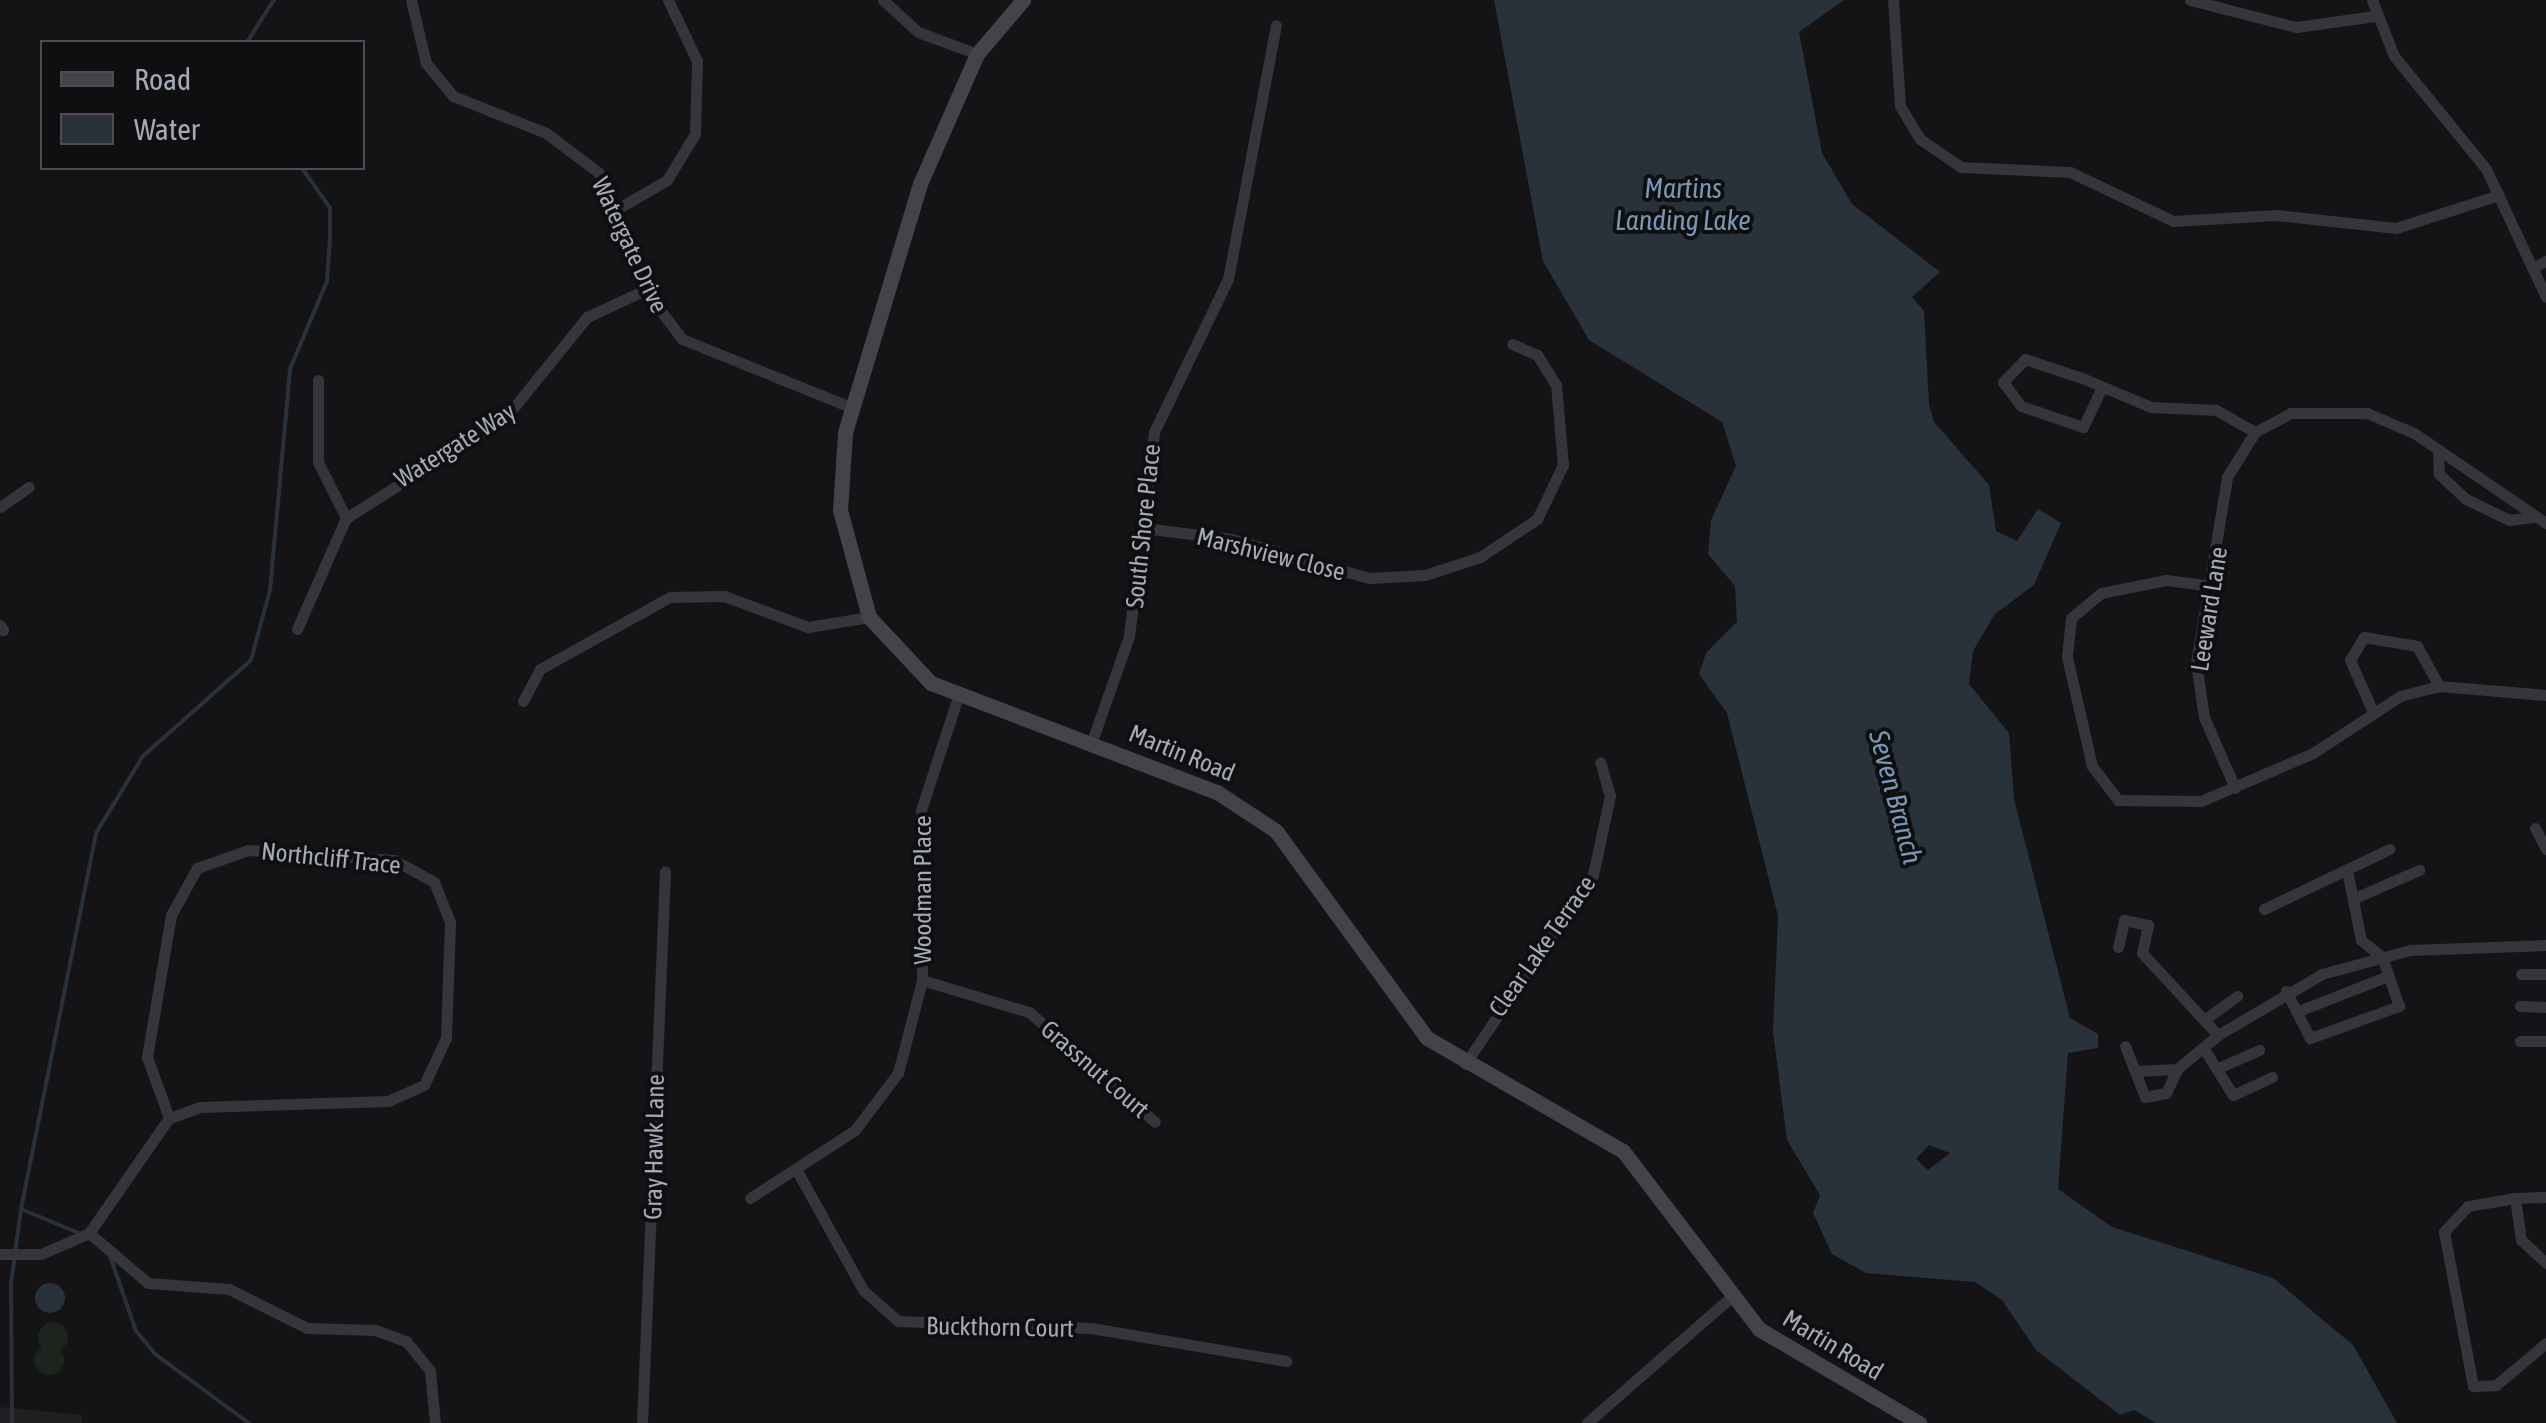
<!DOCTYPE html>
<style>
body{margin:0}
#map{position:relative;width:2546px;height:1423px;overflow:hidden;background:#141416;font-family:"Asap Condensed",sans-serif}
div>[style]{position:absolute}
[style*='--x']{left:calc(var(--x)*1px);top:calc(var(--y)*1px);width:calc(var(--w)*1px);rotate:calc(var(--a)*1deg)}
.built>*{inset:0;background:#202023}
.green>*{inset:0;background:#1c241d}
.round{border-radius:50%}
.water>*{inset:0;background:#29323b}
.stream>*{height:4px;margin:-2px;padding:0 2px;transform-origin:2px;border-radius:2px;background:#29323b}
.street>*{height:11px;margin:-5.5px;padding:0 5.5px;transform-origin:5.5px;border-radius:5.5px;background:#35363b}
.secondary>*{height:15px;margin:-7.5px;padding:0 7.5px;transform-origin:7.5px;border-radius:7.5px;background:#43444b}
span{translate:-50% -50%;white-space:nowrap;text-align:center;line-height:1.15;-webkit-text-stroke:8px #0f0f11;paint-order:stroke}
.street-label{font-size:25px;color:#a5aab7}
.water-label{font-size:28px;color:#7997b5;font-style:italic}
.legend{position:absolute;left:40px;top:40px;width:325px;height:130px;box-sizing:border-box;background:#0f0f11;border:2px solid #4b4d53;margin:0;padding:12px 18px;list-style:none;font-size:30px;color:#a5aab7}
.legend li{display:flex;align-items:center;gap:20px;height:50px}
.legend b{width:50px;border:2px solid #4b4d53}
</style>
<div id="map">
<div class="built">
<i style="clip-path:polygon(0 1407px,82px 1415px,82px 1423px,0 1423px)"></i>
</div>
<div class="green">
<i class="round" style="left:38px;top:1322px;width:30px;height:30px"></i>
<i class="round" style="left:34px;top:1345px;width:30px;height:30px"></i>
</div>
<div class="water">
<i style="clip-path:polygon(evenodd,1494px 0,1844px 0,1799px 32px,1822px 153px,1852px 204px,1940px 272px,1912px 297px,1924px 311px,1929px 404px,1934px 422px,1989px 485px,1996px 531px,2017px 541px,2038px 509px,2061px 523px,2034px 585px,1995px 614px,1973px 651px,1969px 684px,2009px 733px,2014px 799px,2070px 1018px,2098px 1034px,2098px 1048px,2068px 1053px,2058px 1189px,2112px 1227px,2273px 1278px,2353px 1345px,2397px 1423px,2156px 1423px,2134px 1410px,2120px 1415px,2036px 1350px,2002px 1300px,1975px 1282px,1866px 1273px,1832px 1254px,1813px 1213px,1820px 1195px,1787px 1140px,1773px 1032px,1778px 916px,1727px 713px,1699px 674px,1706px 653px,1737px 622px,1735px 586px,1708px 554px,1711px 520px,1736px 466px,1722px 422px,1589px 340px,1543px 261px,1494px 0,1929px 1145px,1950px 1153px,1928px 1170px,1916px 1159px,1929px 1145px)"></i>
<i class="round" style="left:35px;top:1283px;width:30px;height:30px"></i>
</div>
<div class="stream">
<i style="--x:247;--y:42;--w:50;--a:-57.3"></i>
<i style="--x:21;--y:1209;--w:65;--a:22.6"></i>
<i style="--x:110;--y:1256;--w:79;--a:70.9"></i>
<i style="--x:136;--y:1331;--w:30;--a:50"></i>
<i style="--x:155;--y:1354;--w:117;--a:36.3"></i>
<i style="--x:12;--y:1423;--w:139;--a:-90.4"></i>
<i style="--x:11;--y:1284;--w:76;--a:-82.4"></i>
<i style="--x:21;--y:1209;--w:383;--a:-78.7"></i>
<i style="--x:96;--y:833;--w:90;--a:-58.6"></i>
<i style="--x:143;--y:756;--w:144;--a:-41.6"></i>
<i style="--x:251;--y:660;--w:73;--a:-74.8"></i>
<i style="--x:270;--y:590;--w:222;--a:-84.8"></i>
<i style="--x:290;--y:369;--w:95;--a:-67.2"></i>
<i style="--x:327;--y:281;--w:42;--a:-85.9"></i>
<i style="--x:330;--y:239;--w:31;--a:-90"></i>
<i style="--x:330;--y:208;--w:49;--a:-125"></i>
</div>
<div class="street">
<i style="--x:411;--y:0;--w:65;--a:76.6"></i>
<i style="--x:426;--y:63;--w:43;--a:50.7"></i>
<i style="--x:453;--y:96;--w:100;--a:21.7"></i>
<i style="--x:546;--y:133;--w:66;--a:37"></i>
<i style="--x:599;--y:173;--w:126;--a:68.5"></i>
<i style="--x:645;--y:290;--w:61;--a:52.9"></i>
<i style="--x:682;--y:339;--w:184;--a:22"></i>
<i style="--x:883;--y:0;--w:47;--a:42.4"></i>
<i style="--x:918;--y:32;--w:63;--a:20.4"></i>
<i style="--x:1893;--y:0;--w:106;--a:86.2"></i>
<i style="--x:1900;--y:106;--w:39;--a:59"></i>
<i style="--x:1920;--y:139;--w:50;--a:34.3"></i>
<i style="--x:1961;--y:167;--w:109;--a:2.6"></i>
<i style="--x:2070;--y:172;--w:114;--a:25.4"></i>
<i style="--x:2173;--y:221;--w:103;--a:-3.3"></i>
<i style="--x:2276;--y:215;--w:121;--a:6.2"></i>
<i style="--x:2396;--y:228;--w:108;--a:-17.8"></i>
<i style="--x:2190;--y:0;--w:109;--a:14.3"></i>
<i style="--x:2296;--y:27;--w:80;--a:-7.9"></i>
<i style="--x:2372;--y:0;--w:60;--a:68.6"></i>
<i style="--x:2394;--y:56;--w:146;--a:50.8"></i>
<i style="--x:2486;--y:169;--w:141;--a:64.9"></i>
<i style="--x:617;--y:209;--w:58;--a:-30.1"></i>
<i style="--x:667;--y:180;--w:54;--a:-58.7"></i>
<i style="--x:695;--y:134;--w:73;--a:-88.4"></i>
<i style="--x:697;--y:61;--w:68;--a:-115.4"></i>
<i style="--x:2532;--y:268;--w:16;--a:-27"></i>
<i style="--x:318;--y:380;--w:82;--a:90"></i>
<i style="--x:318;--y:462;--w:63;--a:63.4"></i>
<i style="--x:2102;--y:387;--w:44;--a:115.4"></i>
<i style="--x:2083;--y:427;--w:65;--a:-161.3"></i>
<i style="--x:2021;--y:406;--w:30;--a:-127"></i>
<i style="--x:2003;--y:382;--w:32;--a:-46"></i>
<i style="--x:2025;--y:359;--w:60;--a:18.4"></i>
<i style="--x:2082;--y:378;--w:75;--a:22.8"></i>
<i style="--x:2151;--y:407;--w:65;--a:2.6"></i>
<i style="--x:2216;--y:410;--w:45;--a:29.4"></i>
<i style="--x:2438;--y:451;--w:23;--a:88"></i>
<i style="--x:2439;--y:474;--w:37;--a:43"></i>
<i style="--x:2466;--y:499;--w:48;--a:26"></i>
<i style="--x:2509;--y:520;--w:24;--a:-7"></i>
<i style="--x:0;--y:507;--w:35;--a:-35"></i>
<i style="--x:1143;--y:528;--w:90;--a:7"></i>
<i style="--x:1232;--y:539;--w:142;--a:15.9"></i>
<i style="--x:1369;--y:578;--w:56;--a:-3.1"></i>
<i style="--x:1425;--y:575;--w:58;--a:-18.1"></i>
<i style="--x:1480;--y:557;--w:69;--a:-33.7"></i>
<i style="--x:1537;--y:519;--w:60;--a:-64.3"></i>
<i style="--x:1563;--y:465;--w:80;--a:-95"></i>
<i style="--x:1556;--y:385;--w:36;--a:-122"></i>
<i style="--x:1537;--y:355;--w:27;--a:-156"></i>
<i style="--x:2212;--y:586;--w:46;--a:-172.6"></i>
<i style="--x:2166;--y:580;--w:66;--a:168.7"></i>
<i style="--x:2101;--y:593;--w:39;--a:140"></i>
<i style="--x:2071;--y:618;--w:39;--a:96"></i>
<i style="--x:2067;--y:657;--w:112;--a:77.1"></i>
<i style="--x:2092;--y:766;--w:43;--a:52.6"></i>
<i style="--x:2118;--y:800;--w:83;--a:0.7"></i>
<i style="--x:2201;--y:801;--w:122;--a:-23.2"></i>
<i style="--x:2313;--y:753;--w:104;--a:-33.2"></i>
<i style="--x:2400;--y:696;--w:40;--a:-14.4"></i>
<i style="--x:2439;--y:686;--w:107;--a:4.8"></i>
<i style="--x:0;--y:625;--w:6;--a:59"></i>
<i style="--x:297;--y:629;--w:121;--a:-66.2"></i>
<i style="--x:346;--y:518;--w:189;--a:-32.3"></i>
<i style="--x:506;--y:417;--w:129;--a:-51"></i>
<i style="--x:587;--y:317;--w:64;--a:-25"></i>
<i style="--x:523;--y:701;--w:36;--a:-62"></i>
<i style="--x:540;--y:669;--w:149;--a:-29"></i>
<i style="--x:670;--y:597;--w:54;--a:-1.1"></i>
<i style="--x:724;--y:596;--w:90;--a:20.3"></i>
<i style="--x:808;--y:627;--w:62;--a:-9.3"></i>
<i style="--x:2372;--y:710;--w:55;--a:-113.7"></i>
<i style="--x:2350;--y:660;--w:27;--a:-59"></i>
<i style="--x:2364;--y:637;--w:54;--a:9.6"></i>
<i style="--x:2417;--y:646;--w:46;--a:61.2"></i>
<i style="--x:1091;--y:744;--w:114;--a:-70.6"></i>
<i style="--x:1129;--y:636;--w:206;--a:-83"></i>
<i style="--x:1154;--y:432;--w:170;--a:-64.2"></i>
<i style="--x:1228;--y:279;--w:258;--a:-79.3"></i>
<i style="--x:2235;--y:788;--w:77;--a:-113.6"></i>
<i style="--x:2204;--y:717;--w:55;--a:-98.4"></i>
<i style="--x:2196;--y:663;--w:189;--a:-80.5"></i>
<i style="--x:2227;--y:477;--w:53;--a:-58.1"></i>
<i style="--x:2255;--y:432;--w:40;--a:-28"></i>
<i style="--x:2290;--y:413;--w:77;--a:0"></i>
<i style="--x:2367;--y:413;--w:51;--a:23.1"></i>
<i style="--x:2414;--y:433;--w:160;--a:34.3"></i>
<i style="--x:2535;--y:828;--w:24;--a:62"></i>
<i style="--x:248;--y:850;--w:146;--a:3.9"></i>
<i style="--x:394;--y:860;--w:46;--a:28.8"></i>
<i style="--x:434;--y:882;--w:43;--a:68.2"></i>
<i style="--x:450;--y:922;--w:116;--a:92"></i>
<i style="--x:446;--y:1038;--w:52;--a:115.1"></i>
<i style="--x:424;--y:1085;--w:39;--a:156"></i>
<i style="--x:388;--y:1101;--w:188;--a:178.2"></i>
<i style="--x:200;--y:1107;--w:33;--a:160"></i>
<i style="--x:169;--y:1118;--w:65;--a:-109.8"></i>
<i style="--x:147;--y:1057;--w:144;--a:-80.4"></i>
<i style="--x:171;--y:915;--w:54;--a:-61"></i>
<i style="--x:197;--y:868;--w:54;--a:-19.4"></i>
<i style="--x:2357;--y:897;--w:68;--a:-23.5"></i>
<i style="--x:2264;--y:909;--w:139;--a:-25.6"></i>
<i style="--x:2118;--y:947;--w:28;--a:-77"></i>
<i style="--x:2124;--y:920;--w:25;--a:12"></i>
<i style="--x:2148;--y:925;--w:29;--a:102"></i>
<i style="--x:2142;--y:953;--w:112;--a:47.2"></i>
<i style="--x:2521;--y:974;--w:25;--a:0"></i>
<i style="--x:922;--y:980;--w:112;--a:16.7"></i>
<i style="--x:1029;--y:1012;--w:167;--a:41.1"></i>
<i style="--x:2286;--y:991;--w:53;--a:62.9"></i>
<i style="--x:2310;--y:1038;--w:95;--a:-19.8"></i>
<i style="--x:2399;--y:1006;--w:52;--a:-109.1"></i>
<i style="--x:2382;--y:957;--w:27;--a:-141"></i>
<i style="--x:2361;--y:940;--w:71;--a:-101.3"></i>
<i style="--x:2520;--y:1006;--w:26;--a:2"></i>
<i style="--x:2296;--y:1012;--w:99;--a:-21.4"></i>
<i style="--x:2204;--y:1020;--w:41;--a:-36"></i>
<i style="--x:2520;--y:1041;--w:26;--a:0"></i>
<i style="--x:2125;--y:1046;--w:55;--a:68.6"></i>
<i style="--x:2145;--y:1097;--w:21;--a:-11"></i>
<i style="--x:2166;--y:1093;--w:26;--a:-65"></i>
<i style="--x:2177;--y:1069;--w:53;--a:-39.7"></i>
<i style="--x:2218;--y:1035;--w:121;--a:-30.4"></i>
<i style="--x:2322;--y:974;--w:91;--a:-15.3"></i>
<i style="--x:2410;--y:950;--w:136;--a:-2.1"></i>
<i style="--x:2204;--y:1049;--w:54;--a:57.8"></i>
<i style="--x:2233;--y:1095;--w:43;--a:-24.8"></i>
<i style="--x:1465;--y:1064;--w:228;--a:-55.9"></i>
<i style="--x:1593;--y:875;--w:81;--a:-77.9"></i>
<i style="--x:1610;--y:796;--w:35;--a:-106"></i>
<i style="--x:2218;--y:1068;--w:45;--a:-23.7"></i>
<i style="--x:2135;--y:1071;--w:42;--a:-2.7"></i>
<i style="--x:796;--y:1169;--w:138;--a:61"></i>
<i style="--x:863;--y:1290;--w:47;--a:41.5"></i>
<i style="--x:898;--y:1321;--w:193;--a:2.1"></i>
<i style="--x:1091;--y:1328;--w:198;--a:9.6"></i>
<i style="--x:750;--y:1198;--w:125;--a:-32.9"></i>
<i style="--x:855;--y:1130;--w:71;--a:-53"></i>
<i style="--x:898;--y:1073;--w:96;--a:-75.5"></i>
<i style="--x:922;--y:980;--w:170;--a:-90.3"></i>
<i style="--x:921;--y:810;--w:122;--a:-71.9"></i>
<i style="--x:2515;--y:1198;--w:31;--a:-2"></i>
<i style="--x:89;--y:1233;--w:77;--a:40.3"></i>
<i style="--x:148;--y:1283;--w:81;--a:4.2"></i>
<i style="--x:229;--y:1289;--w:87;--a:26.6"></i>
<i style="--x:307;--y:1328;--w:68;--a:1.7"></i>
<i style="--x:375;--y:1330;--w:33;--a:20"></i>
<i style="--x:406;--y:1341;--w:38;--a:51"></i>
<i style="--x:430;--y:1371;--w:52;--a:84.5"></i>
<i style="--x:0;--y:1254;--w:41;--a:0"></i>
<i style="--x:41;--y:1254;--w:52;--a:-23.6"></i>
<i style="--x:89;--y:1233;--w:140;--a:-55.2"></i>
<i style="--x:2546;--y:1263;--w:34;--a:-137"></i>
<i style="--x:2521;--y:1240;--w:42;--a:-98.1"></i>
<i style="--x:2515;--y:1198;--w:48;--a:170.3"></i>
<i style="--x:2468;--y:1206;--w:35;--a:133"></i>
<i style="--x:2444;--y:1232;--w:157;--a:79.3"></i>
<i style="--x:2473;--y:1386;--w:23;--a:-2"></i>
<i style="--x:2496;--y:1385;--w:65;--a:-40"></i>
<i style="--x:642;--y:1423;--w:552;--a:-87.61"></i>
<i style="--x:1587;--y:1423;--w:190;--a:-41.2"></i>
</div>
<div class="secondary">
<i style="--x:1023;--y:0;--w:71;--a:130.4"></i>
<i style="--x:977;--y:54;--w:142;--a:113.7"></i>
<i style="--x:920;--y:184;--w:260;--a:106.8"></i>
<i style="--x:845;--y:433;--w:77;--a:93.7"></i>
<i style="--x:840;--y:510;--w:111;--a:74.8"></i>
<i style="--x:869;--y:617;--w:91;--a:46.8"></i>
<i style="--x:931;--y:683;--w:306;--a:20.9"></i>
<i style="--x:1217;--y:792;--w:71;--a:33.5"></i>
<i style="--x:1276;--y:831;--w:256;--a:53.9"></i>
<i style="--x:1427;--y:1038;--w:226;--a:30"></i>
<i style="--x:1623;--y:1151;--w:224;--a:52.6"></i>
<i style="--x:1759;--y:1329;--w:186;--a:30.4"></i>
</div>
<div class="street-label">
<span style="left:630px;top:245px;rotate:65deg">Watergate Drive</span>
<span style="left:455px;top:445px;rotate:-32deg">Watergate Way</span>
<span style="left:1143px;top:526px;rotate:-84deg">South Shore Place</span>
<span style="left:1271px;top:554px;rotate:14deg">Marshview Close</span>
<span style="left:2209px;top:609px;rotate:-81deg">Leeward Lane</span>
<span style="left:1182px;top:753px;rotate:22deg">Martin Road</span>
<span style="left:331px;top:858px;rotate:6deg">Northcliff Trace</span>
<span style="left:922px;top:890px;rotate:-90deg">Woodman Place</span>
<span style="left:1542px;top:946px;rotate:-55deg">Clear Lake Terrace</span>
<span style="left:1095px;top:1069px;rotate:41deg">Grassnut Court</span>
<span style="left:654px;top:1147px;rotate:-89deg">Gray Hawk Lane</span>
<span style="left:1000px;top:1327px;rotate:1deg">Buckthorn Court</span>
<span style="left:1833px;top:1345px;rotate:31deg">Martin Road</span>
</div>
<div class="water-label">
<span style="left:1683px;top:204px">Martins<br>Landing Lake</span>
<span style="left:1896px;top:797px;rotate:75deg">Seven Branch</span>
</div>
<ul class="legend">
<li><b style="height:12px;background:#43444b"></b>Road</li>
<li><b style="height:28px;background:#29323b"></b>Water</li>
</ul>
</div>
